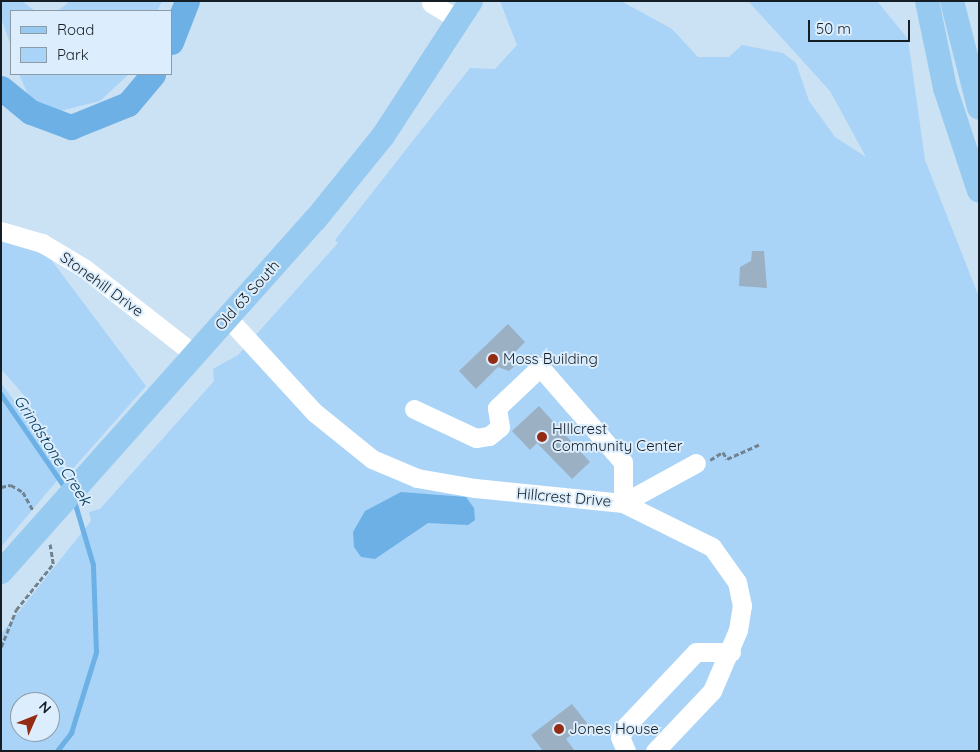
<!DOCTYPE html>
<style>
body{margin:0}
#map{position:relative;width:980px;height:752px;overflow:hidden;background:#cbe1f4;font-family:Quicksand,sans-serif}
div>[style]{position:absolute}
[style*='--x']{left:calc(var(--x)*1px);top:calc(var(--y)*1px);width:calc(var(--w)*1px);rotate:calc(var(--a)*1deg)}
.green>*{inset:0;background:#a9d4f8}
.water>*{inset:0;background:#6cb0e5}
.stream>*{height:4.5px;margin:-2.25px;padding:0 2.25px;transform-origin:2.25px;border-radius:2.25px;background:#6cb0e5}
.river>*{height:25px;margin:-12.5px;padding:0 12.5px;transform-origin:12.5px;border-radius:12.5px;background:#6cb0e5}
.building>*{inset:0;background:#9bb0c2}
.path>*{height:2.5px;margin-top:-1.25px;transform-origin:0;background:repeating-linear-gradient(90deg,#72818e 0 5px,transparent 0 7.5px)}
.minor>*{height:19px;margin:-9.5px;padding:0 9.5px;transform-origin:9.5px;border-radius:9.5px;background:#fff}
.major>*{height:24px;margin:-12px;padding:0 12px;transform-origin:12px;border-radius:12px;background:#97caf0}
.dots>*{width:14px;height:14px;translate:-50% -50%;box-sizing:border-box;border:2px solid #dceefd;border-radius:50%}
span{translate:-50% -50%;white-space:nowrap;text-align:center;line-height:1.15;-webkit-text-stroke:4px #dceefd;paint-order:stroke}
.street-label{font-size:15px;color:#161e25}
.poi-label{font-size:15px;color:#161e25}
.left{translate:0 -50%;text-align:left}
.water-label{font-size:16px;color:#00375a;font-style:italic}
.frame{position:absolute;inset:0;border:2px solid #161e25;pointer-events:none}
.legend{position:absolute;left:10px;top:10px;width:162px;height:65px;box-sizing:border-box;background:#dceefd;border:1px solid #8d9ba7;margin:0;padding:6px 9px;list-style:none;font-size:15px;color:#161e25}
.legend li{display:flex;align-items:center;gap:10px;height:25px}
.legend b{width:25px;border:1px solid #8d9ba7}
.north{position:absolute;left:10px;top:692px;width:50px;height:50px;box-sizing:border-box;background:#dceefd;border:1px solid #8d9ba7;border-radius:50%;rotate:46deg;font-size:14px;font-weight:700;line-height:20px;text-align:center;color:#161e25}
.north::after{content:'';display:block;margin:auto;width:18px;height:22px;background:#942c15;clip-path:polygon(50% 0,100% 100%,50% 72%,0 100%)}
.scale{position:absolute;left:808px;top:20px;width:102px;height:22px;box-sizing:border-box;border:2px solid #161e25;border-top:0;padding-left:6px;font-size:15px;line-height:18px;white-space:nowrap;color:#161e25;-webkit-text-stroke:4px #dceefd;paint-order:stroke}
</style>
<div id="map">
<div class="green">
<i style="clip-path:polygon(1px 1px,22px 1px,35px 11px,11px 11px,11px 46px,1px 18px)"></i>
<i style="clip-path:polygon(70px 1px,162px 1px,157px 11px,58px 11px)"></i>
<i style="clip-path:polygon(evenodd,500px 1px,621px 1px,672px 29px,698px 57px,729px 57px,742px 45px,783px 53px,796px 63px,809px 101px,835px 137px,866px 157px,830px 91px,748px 1px,877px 1px,908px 39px,925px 160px,979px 297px,979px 751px,1px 751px,1px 634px,91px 521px,89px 512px,100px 509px,214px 381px,213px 369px,238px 355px,338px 243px,335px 240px,470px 68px,495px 69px,517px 45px,500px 1px,20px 702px,50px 702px,50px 732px,20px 732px,20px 702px)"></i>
<i style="clip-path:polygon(19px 74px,129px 74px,100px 101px,56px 112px,30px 99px)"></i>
<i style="clip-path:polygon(1px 234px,40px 245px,146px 386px,70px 472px,23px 394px,1px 369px)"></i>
<i style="clip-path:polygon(1px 383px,66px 470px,1px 547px)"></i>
</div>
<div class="water">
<i style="clip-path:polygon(401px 492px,466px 497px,474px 508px,475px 520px,468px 525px,428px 523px,375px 559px,361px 557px,354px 547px,353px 532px,365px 511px)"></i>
</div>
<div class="stream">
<i style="--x:1;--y:394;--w:115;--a:55.6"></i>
<i style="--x:57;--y:751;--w:23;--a:-52"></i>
<i style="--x:71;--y:733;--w:85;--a:-72.8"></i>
<i style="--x:96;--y:652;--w:87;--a:-92"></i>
<i style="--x:93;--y:565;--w:67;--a:-106.5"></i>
</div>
<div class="river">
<i style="--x:171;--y:42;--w:44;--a:-68.7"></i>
<i style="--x:1;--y:88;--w:38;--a:39"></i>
<i style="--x:31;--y:112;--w:43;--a:20.6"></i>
<i style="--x:71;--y:127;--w:61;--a:-22"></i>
<i style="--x:128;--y:104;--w:39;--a:-50"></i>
</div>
<div class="building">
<i style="clip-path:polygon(752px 251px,764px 251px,767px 288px,739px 286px,740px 267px,751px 261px)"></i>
<i style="clip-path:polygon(508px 324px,525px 342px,512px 355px,519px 362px,509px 371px,498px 367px,476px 389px,459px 371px)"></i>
<i style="clip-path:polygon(539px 406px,590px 462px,572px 479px,537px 443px,530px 450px,512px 431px)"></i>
<i style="clip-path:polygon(572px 704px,587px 723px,566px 739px,575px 751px,543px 751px,531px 735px)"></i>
</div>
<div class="path">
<i style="--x:710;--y:460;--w:15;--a:-32"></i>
<i style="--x:723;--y:452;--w:8;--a:60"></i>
<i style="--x:727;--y:459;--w:35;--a:-24"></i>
<i style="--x:1;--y:487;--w:10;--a:-11"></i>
<i style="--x:11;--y:485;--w:14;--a:30"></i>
<i style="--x:23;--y:492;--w:21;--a:61"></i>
<i style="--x:1;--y:647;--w:40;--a:-68"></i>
<i style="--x:16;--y:610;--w:59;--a:-51.2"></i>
<i style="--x:53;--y:564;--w:20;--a:-99"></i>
</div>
<div class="minor">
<i style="--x:431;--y:3;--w:33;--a:31"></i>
<i style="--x:1;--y:231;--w:43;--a:16.3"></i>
<i style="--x:42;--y:243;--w:49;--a:30.8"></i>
<i style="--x:84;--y:268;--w:140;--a:38"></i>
<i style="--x:227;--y:317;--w:129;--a:47.5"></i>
<i style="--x:314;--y:412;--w:75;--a:39"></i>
<i style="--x:372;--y:459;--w:49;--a:22.9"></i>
<i style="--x:417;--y:478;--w:59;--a:9.8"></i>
<i style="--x:475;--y:488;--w:149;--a:5.8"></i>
<i style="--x:623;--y:503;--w:99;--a:26.3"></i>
<i style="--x:712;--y:547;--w:43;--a:54.5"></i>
<i style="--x:737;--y:582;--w:24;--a:78"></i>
<i style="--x:742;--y:605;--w:25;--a:99"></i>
<i style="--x:738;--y:630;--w:66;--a:113.1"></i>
<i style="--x:712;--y:691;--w:83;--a:133.5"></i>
<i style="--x:414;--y:409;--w:68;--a:25.1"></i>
<i style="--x:476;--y:438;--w:13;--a:-9"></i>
<i style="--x:489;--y:436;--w:14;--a:-39"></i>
<i style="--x:500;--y:427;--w:19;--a:-99"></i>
<i style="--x:497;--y:408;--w:59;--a:-43.6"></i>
<i style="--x:540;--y:367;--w:126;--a:48.9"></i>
<i style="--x:623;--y:462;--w:41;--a:90"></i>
<i style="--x:623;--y:503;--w:83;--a:-28.7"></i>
<i style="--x:626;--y:751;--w:15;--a:-113"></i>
<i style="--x:620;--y:737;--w:13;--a:-61"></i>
<i style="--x:626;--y:726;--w:102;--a:-46.6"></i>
<i style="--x:696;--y:652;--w:35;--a:0"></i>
</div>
<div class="major">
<i style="--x:927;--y:1;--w:89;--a:78.3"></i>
<i style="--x:945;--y:88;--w:108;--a:71.7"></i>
<i style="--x:952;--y:1;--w:110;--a:75.8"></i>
<i style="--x:1;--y:572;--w:472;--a:-48.3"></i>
<i style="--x:315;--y:220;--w:108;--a:-51"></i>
<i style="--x:383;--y:136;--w:161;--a:-56.9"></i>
</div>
<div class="dots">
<i style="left:493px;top:359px;background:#942c15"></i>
<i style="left:542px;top:437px;background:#942c15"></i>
<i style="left:559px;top:729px;background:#942c15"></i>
</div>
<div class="street-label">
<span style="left:102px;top:284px;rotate:36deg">Stonehill Drive</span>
<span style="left:247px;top:295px;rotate:-48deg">Old 63 South</span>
<span style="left:564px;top:497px;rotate:5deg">Hillcrest Drive</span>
</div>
<div class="poi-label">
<span class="left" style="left:503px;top:359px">Moss Building</span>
<span class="left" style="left:552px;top:437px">HIllcrest<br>Community Center</span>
<span class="left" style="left:569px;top:729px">Jones House</span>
</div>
<div class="water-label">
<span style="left:53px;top:450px;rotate:57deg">Grindstone Creek</span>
</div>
<div class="frame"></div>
<ul class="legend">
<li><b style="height:6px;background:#97caf0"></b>Road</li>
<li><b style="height:14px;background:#a9d4f8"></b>Park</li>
</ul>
<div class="north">N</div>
<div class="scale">50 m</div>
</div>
